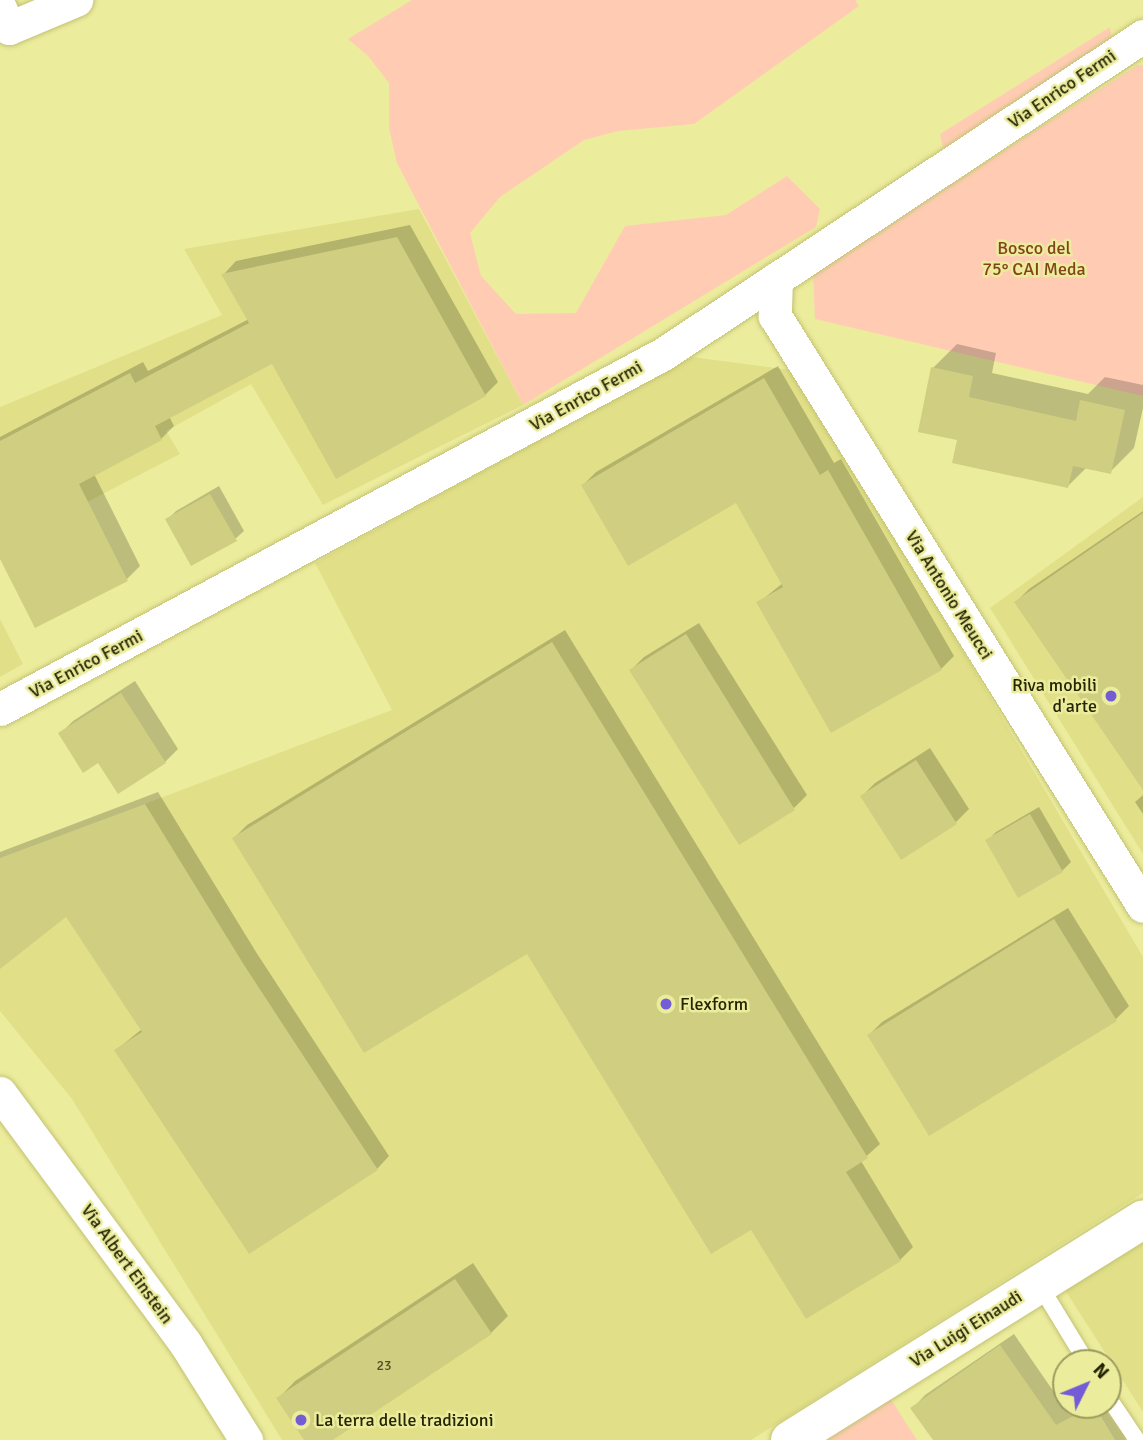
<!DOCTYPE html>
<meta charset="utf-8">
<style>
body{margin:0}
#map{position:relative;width:1143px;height:1440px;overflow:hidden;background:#ecec9d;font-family:Signika,sans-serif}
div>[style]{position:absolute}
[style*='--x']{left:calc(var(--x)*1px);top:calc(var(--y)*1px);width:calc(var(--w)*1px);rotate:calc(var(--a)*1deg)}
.built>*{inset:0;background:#e1e088}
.green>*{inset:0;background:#ffccb3}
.shadow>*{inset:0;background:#0003}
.building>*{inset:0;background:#d0cf81}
.roads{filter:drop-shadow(0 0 2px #c3c274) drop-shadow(0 0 2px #c3c274)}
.service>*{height:16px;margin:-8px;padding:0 8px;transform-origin:8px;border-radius:8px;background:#fff}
.minor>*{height:33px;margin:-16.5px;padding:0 16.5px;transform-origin:16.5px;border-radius:16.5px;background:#fff}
.tertiary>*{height:38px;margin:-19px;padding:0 19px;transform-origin:19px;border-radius:19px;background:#fff}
.dots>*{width:19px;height:19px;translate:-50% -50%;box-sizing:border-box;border:4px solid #ecec9d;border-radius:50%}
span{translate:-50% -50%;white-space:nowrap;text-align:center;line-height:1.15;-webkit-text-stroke:5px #ecec9d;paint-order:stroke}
.number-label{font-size:14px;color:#505023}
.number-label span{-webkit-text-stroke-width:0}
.street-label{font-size:18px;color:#252504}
.park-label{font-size:18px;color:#84421b}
.poi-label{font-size:18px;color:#252504}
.right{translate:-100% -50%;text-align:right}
.left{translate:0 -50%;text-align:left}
.north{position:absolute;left:1052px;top:1349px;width:70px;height:70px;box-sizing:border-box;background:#ecec9d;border:2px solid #9c9c60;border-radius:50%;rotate:47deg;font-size:19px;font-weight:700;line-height:28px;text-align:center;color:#252504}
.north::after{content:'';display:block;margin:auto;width:24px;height:32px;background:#735cd6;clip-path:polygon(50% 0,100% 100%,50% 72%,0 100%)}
</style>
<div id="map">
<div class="built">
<i style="clip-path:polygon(419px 209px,523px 405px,323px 505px,251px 384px,166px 431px,180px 454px,0 547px,0 407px,222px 315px,184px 249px)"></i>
<i style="clip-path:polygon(692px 357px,798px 371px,1143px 957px,1143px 1193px,751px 1440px,282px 1440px,72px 1099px,0 1011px,0 859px,392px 710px,315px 563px)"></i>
<i style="clip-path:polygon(1143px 497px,1143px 854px,990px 608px)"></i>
<i style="clip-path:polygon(0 619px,23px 664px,0 677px)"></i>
<i style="clip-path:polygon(1143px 1243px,1143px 1412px,1065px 1290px)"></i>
</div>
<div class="green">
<i style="clip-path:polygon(412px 0,855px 0,859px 6px,694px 124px,618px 131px,584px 140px,500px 197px,470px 233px,481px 276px,516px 314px,576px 313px,625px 226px,726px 215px,787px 176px,820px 209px,816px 227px,523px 405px,397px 163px,389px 128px,389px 83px,368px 56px,348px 39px)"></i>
<i style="clip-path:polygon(1110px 27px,1112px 43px,944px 152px,940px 134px)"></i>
<i style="clip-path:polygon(1138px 65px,1143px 65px,1143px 396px,815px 319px,813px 272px)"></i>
<i style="clip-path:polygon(890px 1398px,917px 1440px,826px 1440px)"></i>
</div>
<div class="shadow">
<i style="clip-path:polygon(410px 225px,498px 382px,485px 395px,273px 362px,169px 416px,174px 426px,161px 439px,94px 474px,140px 566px,127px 579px,36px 626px,0 522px,0 437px,143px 362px,148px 371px,249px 319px,224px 274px,236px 261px)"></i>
<i style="clip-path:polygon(957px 344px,996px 353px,992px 373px,1088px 394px,1105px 377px,1143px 385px,1143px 408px,1134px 448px,1110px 472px,1087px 467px,1068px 486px,959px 438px,933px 368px)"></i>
<i style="clip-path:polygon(778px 366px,834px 463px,841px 459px,954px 656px,941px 669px,758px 603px,783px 583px,736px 501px,583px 485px,596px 472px)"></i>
<i style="clip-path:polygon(219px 486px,244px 531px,235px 539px,167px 520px,176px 511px)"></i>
<i style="clip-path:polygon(1143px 511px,1143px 787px,1016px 602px,1029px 589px)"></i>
<i style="clip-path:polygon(699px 623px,807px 795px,794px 808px,631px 670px,644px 657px)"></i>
<i style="clip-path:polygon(565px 630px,880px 1144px,861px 1161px,913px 1247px,900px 1260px,752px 1227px,528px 952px,234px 838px,247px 825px)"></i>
<i style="clip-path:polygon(135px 681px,178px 749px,165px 762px,60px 734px,73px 721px)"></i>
<i style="clip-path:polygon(930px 748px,969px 809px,956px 822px,902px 857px,862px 796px,875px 783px)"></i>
<i style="clip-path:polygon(158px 792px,256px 952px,389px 1156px,377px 1169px,116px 1050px,142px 1029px,66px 914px,0 967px,0 852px)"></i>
<i style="clip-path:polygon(1143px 795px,1143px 814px,1135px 802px)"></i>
<i style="clip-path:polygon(1039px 807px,1071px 862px,1062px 871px,988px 840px,996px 832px)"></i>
<i style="clip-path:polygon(1068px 908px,1129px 1006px,1116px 1019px,869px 1035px,882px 1022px)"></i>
<i style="clip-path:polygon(473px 1263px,508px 1316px,491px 1333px,330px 1440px,306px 1440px,278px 1399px,295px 1381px)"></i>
<i style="clip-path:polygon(1014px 1334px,1069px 1414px,1083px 1405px,1108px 1405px,1132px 1433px,1125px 1440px,935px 1440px,913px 1408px,925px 1395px)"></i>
</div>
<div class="building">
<i style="clip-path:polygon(397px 237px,486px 396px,336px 479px,272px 364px,155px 426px,162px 440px,79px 484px,128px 581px,35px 628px,0 559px,0 441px,130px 373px,135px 383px,249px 323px,221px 274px)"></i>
<i style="clip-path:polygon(931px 367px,973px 376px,969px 397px,1076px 421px,1080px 400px,1125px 410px,1111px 474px,1073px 466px,1068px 488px,952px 463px,957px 440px,918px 432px)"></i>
<i style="clip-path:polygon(764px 378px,820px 475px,828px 470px,942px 670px,831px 733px,756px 602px,783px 587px,736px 503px,628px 566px,581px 485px)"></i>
<i style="clip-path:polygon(210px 494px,237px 541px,191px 566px,165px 519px)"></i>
<i style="clip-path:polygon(1143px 513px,1143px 790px,1014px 602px)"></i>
<i style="clip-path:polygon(686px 634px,795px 810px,739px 845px,629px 670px)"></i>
<i style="clip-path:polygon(552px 642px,868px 1158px,846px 1172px,901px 1261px,806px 1319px,751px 1230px,711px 1254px,527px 954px,364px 1053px,232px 838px)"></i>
<i style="clip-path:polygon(121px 693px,166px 763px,118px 794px,98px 763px,83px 773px,58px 733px)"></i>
<i style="clip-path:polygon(916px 760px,957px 824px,901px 860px,860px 796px)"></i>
<i style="clip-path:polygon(145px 804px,244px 965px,378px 1170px,249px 1254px,114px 1050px,142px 1032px,66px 917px,0 969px,0 858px)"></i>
<i style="clip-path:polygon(1030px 814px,1063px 872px,1018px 898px,985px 840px)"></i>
<i style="clip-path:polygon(1054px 919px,1117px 1021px,929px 1136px,867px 1035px)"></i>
<i style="clip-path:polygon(455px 1279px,492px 1334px,333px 1440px,304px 1440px,276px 1398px)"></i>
<i style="clip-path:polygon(1000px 1345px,1056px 1425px,1094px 1405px,1115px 1440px,933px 1440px,910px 1408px)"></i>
</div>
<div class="roads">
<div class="service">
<i style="--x:1039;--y:1284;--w:92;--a:58.7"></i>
<i style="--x:1108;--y:1397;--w:52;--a:56"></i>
</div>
<div class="minor">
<i style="--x:0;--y:8;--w:22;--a:66"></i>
<i style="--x:9;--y:28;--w:73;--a:-22.7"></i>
<i style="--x:776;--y:279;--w:37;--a:92"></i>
<i style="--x:775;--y:316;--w:695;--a:58.05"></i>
<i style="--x:0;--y:709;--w:752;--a:-28.17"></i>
<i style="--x:663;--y:354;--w:576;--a:-33.52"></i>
<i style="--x:0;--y:1093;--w:311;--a:53.5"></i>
<i style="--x:185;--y:1343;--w:115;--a:57.8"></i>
</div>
<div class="tertiary">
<i style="--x:790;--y:1440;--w:416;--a:-32"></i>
</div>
</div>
<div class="dots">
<i style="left:1111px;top:696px;background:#735cd6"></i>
<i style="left:666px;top:1004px;background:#735cd6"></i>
<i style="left:301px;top:1420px;background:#735cd6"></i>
</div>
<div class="number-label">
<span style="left:384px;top:1366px">23</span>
</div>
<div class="street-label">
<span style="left:1062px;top:89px;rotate:-34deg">Via Enrico Fermi</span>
<span style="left:586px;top:396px;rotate:-29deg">Via Enrico Fermi</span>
<span style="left:949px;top:595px;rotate:58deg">Via Antonio Meucci</span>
<span style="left:86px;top:664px;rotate:-28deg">Via Enrico Fermi</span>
<span style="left:127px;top:1264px;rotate:54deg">Via Albert Einstein</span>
<span style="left:966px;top:1329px;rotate:-32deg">Via Luigi Einaudi</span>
</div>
<div class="park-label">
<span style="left:1034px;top:259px">Bosco del<br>75° CAI Meda</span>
</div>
<div class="poi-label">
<span class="right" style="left:1097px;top:696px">Riva mobili<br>d'arte</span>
<span class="left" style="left:680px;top:1004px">Flexform</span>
<span class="left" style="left:315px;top:1420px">La terra delle tradizioni</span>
</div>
<div class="north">N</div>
</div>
